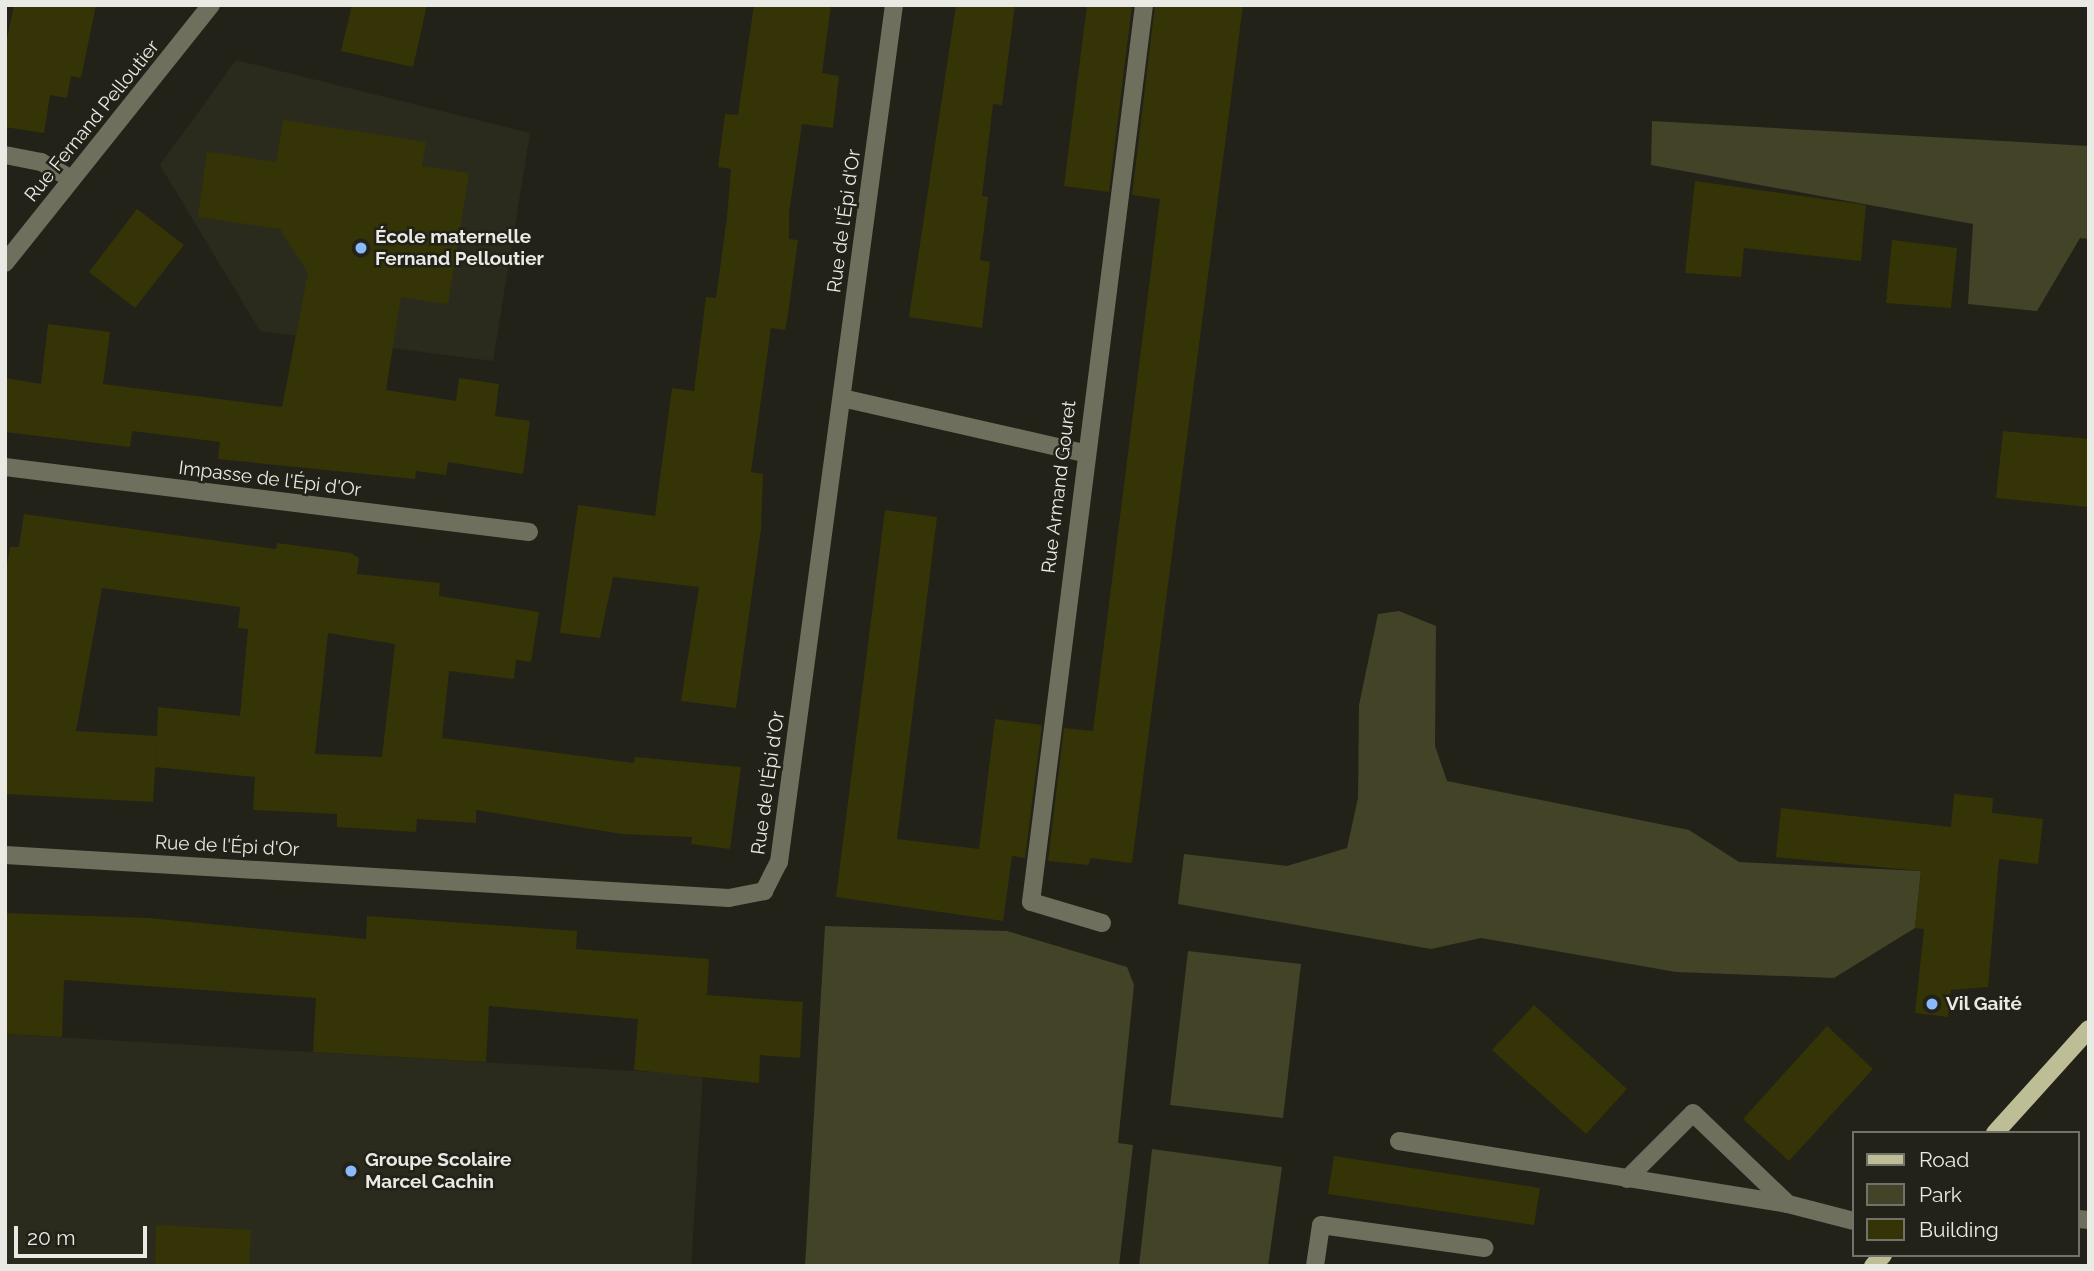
<!DOCTYPE html>
<meta charset="utf-8">
<style>
body{margin:0}
#map{position:relative;width:2094px;height:1271px;overflow:hidden;background:#222219;font-family:Raleway,sans-serif}
div>[style]{position:absolute}
[style*='--x']{left:calc(var(--x)*1px);top:calc(var(--y)*1px);width:calc(var(--w)*1px);rotate:calc(var(--a)*1deg)}
.built>*{inset:0;background:#2b2b1d}
.green>*{inset:0;background:#434327}
.building>*{inset:0;background:#353406}
.minor>*{height:18px;margin:-9px;padding:0 9px;transform-origin:9px;border-radius:9px;background:#6e6f5c}
.major>*{height:18px;margin:-9px;padding:0 9px;transform-origin:9px;border-radius:9px;background:#bdbd96}
.dots>*{width:19px;height:19px;translate:-50% -50%;box-sizing:border-box;border:4px solid #222219;border-radius:50%}
span{translate:-50% -50%;white-space:nowrap;text-align:center;line-height:1.15;-webkit-text-stroke:5px #222219;paint-order:stroke}
.street-label{font-size:19px;color:#eaeae5}
.poi-label{font-size:19px;color:#eaeae5;font-weight:700}
.left{translate:0 -50%;text-align:left}
.frame{position:absolute;inset:0;border:7px solid #eaeae5;pointer-events:none}
.legend{position:absolute;left:1852px;top:1131px;width:228px;height:126px;box-sizing:border-box;background:#222219;border:2px solid #72726b;margin:0;padding:9px 12px;list-style:none;font-size:21px;color:#eaeae5}
.legend li{display:flex;align-items:center;gap:14px;height:35px}
.legend b{width:35px;border:2px solid #72726b}
.scale{position:absolute;left:14px;top:1226px;width:133px;height:32px;box-sizing:border-box;border:4px solid #eaeae5;border-top:0;padding-left:9px;font-size:21px;line-height:24px;white-space:nowrap;color:#eaeae5;-webkit-text-stroke:5px #222219;paint-order:stroke}
</style>
<div id="map">
<div class="built">
<i style="clip-path:polygon(236px 60px,530px 133px,493px 361px,260px 331px,160px 165px)"></i>
<i style="clip-path:polygon(5px 1034px,703px 1075px,691px 1266px,5px 1266px)"></i>
</div>
<div class="green">
<i style="clip-path:polygon(1652px 121px,2089px 146px,2089px 239px,2080px 238px,2037px 311px,1968px 304px,1973px 224px,1651px 165px)"></i>
<i style="clip-path:polygon(1399px 611px,1436px 626px,1435px 746px,1447px 781px,1689px 830px,1739px 862px,1921px 871px,1915px 928px,1834px 978px,1676px 972px,1481px 938px,1431px 949px,1178px 904px,1184px 854px,1287px 866px,1347px 848px,1358px 798px,1359px 705px,1378px 614px)"></i>
<i style="clip-path:polygon(825px 926px,1007px 931px,1127px 967px,1134px 985px,1118px 1143px,1133px 1145px,1119px 1266px,805px 1266px)"></i>
<i style="clip-path:polygon(1188px 951px,1301px 964px,1283px 1118px,1170px 1105px)"></i>
<i style="clip-path:polygon(1152px 1149px,1282px 1167px,1268px 1266px,1139px 1266px)"></i>
</div>
<div class="building">
<i style="clip-path:polygon(14px 5px,96px 5px,81px 78px,71px 76px,67px 98px,50px 95px,44px 133px,5px 127px,5px 48px)"></i>
<i style="clip-path:polygon(352px 5px,427px 5px,413px 67px,341px 51px)"></i>
<i style="clip-path:polygon(754px 5px,831px 5px,822px 73px,839px 76px,833px 128px,802px 124px,789px 213px,789px 239px,798px 240px,788px 314px,785px 330px,771px 328px,751px 472px,763px 474px,761px 529px,736px 708px,681px 701px,699px 587px,613px 577px,600px 638px,560px 633px,578px 505px,655px 516px,672px 388px,694px 391px,706px 297px,716px 298px,727px 217px,731px 169px,718px 167px,725px 114px,738px 115px)"></i>
<i style="clip-path:polygon(956px 5px,1015px 5px,1002px 105px,993px 104px,982px 196px,988px 197px,980px 260px,990px 262px,982px 328px,909px 317px)"></i>
<i style="clip-path:polygon(1087px 5px,1132px 5px,1109px 192px,1064px 186px)"></i>
<i style="clip-path:polygon(1155px 5px,1243px 5px,1132px 863px,1090px 858px,1089px 865px,1048px 861px,1064px 728px,1093px 731px,1160px 199px,1132px 195px)"></i>
<i style="clip-path:polygon(283px 120px,426px 142px,422px 166px,469px 173px,448px 304px,401px 297px,386px 390px,456px 401px,459px 378px,499px 384px,495px 416px,530px 421px,523px 474px,448px 462px,446px 475px,416px 471px,415px 479px,218px 459px,220px 442px,132px 431px,130px 447px,5px 432px,5px 378px,41px 384px,48px 324px,110px 332px,103px 384px,282px 407px,308px 273px,280px 229px,198px 217px,207px 152px,276px 162px)"></i>
<i style="clip-path:polygon(1695px 181px,1866px 205px,1861px 261px,1744px 248px,1741px 277px,1685px 273px)"></i>
<i style="clip-path:polygon(137px 209px,184px 245px,135px 308px,89px 272px)"></i>
<i style="clip-path:polygon(1892px 240px,1957px 248px,1951px 308px,1886px 303px)"></i>
<i style="clip-path:polygon(2003px 431px,2089px 439px,2089px 507px,1996px 498px)"></i>
<i style="clip-path:polygon(885px 510px,937px 517px,897px 839px,979px 849px,995px 719px,1042px 725px,1025px 858px,1012px 856px,1003px 921px,836px 897px)"></i>
<i style="clip-path:polygon(evenodd,24px 514px,276px 549px,277px 543px,351px 553px,359px 558px,357px 574px,440px 583px,439px 596px,539px 612px,531px 662px,516px 660px,514px 679px,449px 671px,442px 738px,634px 763px,635px 757px,741px 767px,730px 849px,691px 844px,692px 837px,622px 834px,476px 810px,476px 823px,417px 819px,416px 832px,337px 827px,337px 814px,253px 810px,255px 777px,155px 767px,157px 739px,153px 802px,5px 794px,5px 575px,10px 547px,19px 547px,24px 514px,102px 588px,240px 607px,238px 628px,248px 629px,240px 716px,158px 707px,157px 736px,76px 731px,102px 588px,24px 514px,328px 633px,395px 644px,382px 757px,315px 754px,328px 633px)"></i>
<i style="clip-path:polygon(1954px 794px,1993px 798px,1992px 813px,2043px 819px,2038px 864px,1999px 859px,1988px 987px,1951px 990px,1948px 1017px,1915px 1013px,1924px 929px,1915px 928px,1921px 871px,1776px 857px,1781px 808px,1951px 827px)"></i>
<i style="clip-path:polygon(5px 913px,148px 918px,366px 939px,367px 916px,577px 931px,576px 949px,709px 959px,707px 995px,803px 1002px,800px 1058px,760px 1055px,759px 1083px,634px 1070px,638px 1019px,489px 1006px,486px 1062px,313px 1052px,316px 998px,64px 980px,62px 1037px,5px 1034px)"></i>
<i style="clip-path:polygon(1534px 1005px,1627px 1089px,1586px 1134px,1492px 1050px)"></i>
<i style="clip-path:polygon(1827px 1026px,1873px 1069px,1789px 1161px,1743px 1119px)"></i>
<i style="clip-path:polygon(1334px 1156px,1540px 1188px,1534px 1225px,1328px 1194px)"></i>
<i style="clip-path:polygon(156px 1225px,251px 1230px,249px 1266px,155px 1266px)"></i>
</div>
<div class="minor">
<i style="--x:5;--y:155;--w:37;--a:11"></i>
<i style="--x:41;--y:162;--w:35;--a:29"></i>
<i style="--x:5;--y:263;--w:330;--a:-51.4"></i>
<i style="--x:842;--y:398;--w:248;--a:12.8"></i>
<i style="--x:5;--y:467;--w:528;--a:7.07"></i>
<i style="--x:5;--y:855;--w:725;--a:3.4"></i>
<i style="--x:729;--y:898;--w:36;--a:-11"></i>
<i style="--x:764;--y:891;--w:33;--a:-63"></i>
<i style="--x:779;--y:862;--w:865;--a:-82.36"></i>
<i style="--x:1102;--y:923;--w:74;--a:-163.5"></i>
<i style="--x:1031;--y:902;--w:904;--a:-82.82"></i>
<i style="--x:1399;--y:1141;--w:394;--a:9.2"></i>
<i style="--x:1788;--y:1204;--w:68;--a:14.4"></i>
<i style="--x:1627;--y:1179;--w:93;--a:-45"></i>
<i style="--x:1693;--y:1113;--w:132;--a:43.8"></i>
<i style="--x:2078;--y:1219;--w:11;--a:5"></i>
<i style="--x:1315;--y:1266;--w:41;--a:-81.7"></i>
<i style="--x:1321;--y:1225;--w:165;--a:8"></i>
</div>
<div class="major">
<i style="--x:1995;--y:1133;--w:140;--a:-47.9"></i>
<i style="--x:1873;--y:1266;--w:15;--a:-48"></i>
</div>
<div class="dots">
<i style="left:361px;top:248px;background:#89bafc"></i>
<i style="left:1932px;top:1004px;background:#89bafc"></i>
<i style="left:351px;top:1171px;background:#89bafc"></i>
</div>
<div class="street-label">
<span style="left:92px;top:121px;rotate:-51deg">Rue Fernand Pelloutier</span>
<span style="left:844px;top:221px;rotate:-82deg">Rue de l'Épi d'Or</span>
<span style="left:270px;top:479px;rotate:7deg">Impasse de l'Épi d'Or</span>
<span style="left:1059px;top:487px;rotate:-83deg">Rue Armand Gouret</span>
<span style="left:768px;top:783px;rotate:-82deg">Rue de l'Épi d'Or</span>
<span style="left:227px;top:846px;rotate:3deg">Rue de l'Épi d'Or</span>
</div>
<div class="poi-label">
<span class="left" style="left:375px;top:248px">École maternelle<br>Fernand Pelloutier</span>
<span class="left" style="left:1946px;top:1004px">Vil Gaité</span>
<span class="left" style="left:365px;top:1171px">Groupe Scolaire<br>Marcel Cachin</span>
</div>
<div class="frame"></div>
<ul class="legend">
<li><b style="height:9px;background:#bdbd96"></b>Road</li>
<li><b style="height:19px;background:#434327"></b>Park</li>
<li><b style="height:19px;background:#353406"></b>Building</li>
</ul>
<div class="scale">20 m</div>
</div>
